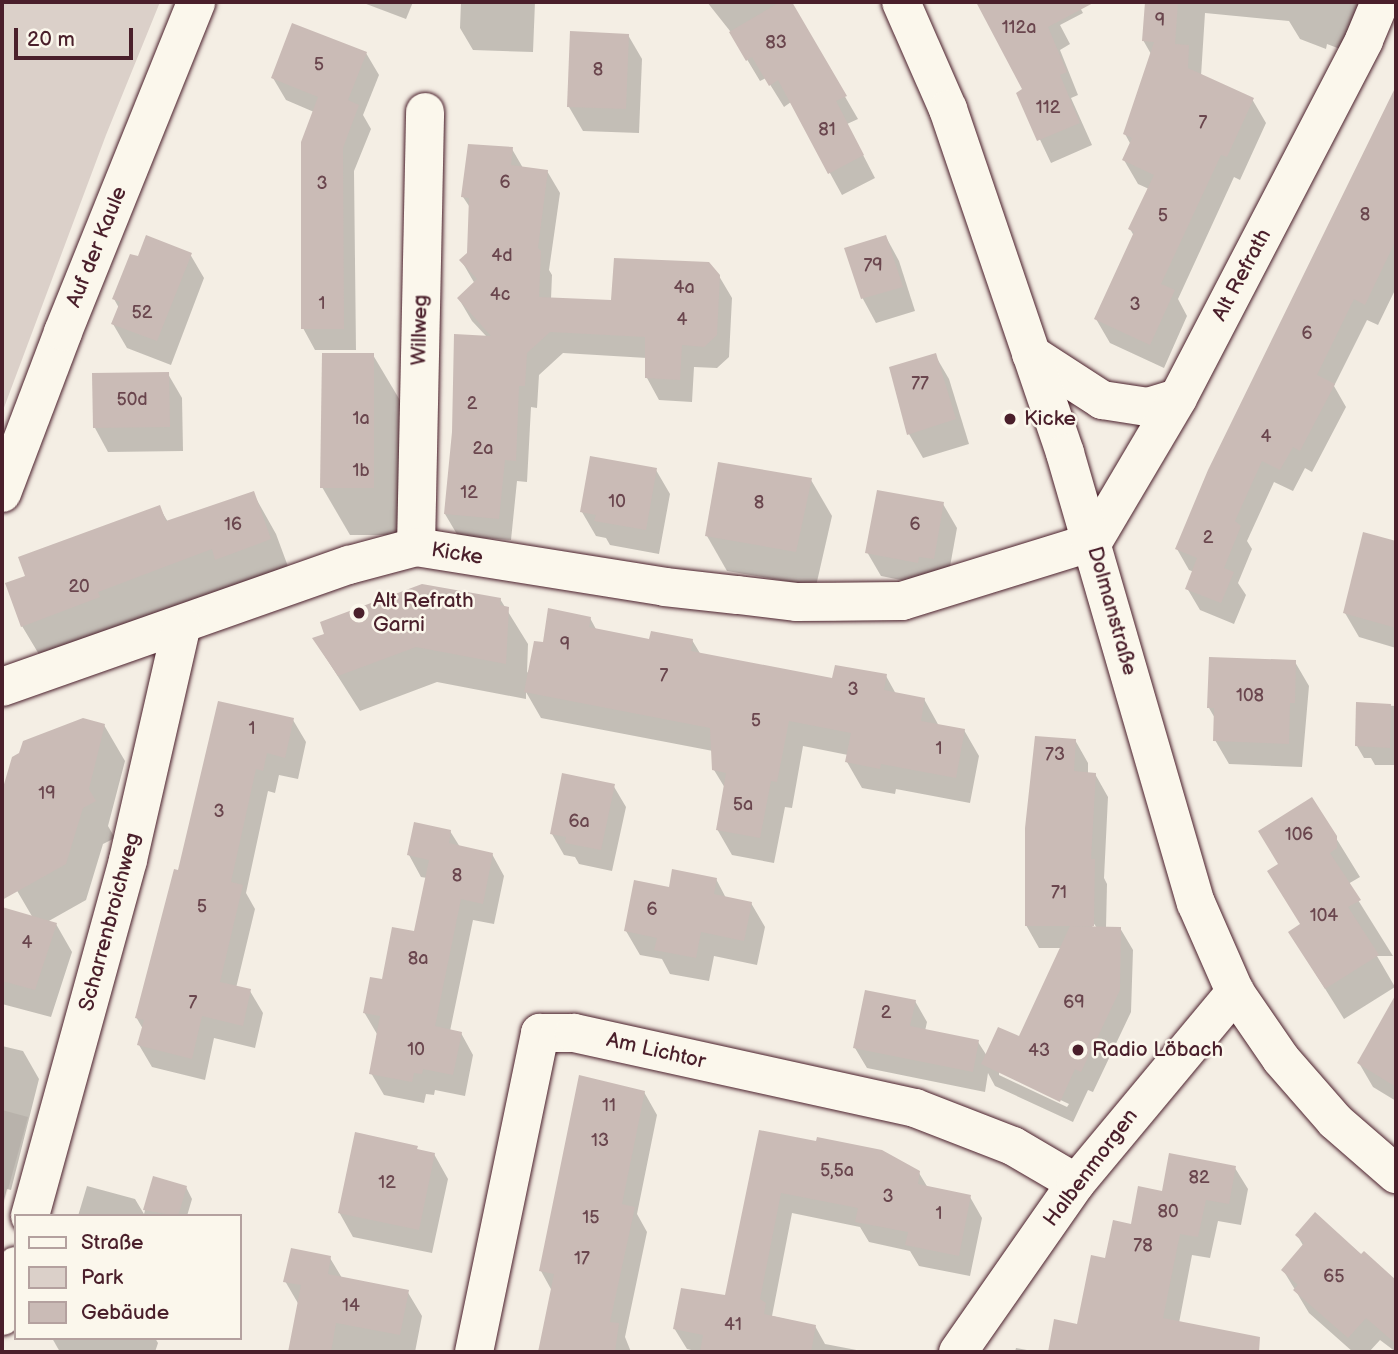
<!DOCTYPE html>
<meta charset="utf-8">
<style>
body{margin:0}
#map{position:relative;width:1398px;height:1354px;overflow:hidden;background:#f4eee4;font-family:"Balsamiq Sans",sans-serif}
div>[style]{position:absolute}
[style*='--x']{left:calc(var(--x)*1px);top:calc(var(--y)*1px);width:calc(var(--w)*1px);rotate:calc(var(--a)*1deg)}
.built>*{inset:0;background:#e7dfd6}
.green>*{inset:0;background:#dbd0c9}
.shadow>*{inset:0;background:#0003}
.building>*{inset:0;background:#cabbb6}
.roads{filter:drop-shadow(0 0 2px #4a1f2b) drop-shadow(0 0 2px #4a1f2b)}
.minor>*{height:38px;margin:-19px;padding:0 19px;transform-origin:19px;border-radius:19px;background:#fbf7ec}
.major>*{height:38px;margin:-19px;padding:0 19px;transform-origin:19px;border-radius:19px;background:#fbf7ec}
.dots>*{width:19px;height:19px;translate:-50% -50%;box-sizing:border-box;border:4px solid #fbf7ec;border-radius:50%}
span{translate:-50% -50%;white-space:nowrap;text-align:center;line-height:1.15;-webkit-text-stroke:5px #fbf7ec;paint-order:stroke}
.number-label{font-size:18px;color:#6a464e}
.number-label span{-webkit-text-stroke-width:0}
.street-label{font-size:21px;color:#4a1f2b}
.poi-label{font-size:21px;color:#4a1f2b}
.left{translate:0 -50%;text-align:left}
.frame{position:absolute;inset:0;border:4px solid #4a1f2b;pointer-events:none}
.legend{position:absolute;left:14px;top:1214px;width:228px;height:126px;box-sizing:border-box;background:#fbf7ec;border:2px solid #b4a19f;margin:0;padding:9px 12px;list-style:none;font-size:21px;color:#4a1f2b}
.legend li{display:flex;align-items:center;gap:14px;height:35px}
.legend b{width:35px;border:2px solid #b4a19f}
.scale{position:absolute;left:14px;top:28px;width:119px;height:32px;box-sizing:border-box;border:4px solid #4a1f2b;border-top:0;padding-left:9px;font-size:21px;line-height:24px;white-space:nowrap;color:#4a1f2b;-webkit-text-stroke:5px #fbf7ec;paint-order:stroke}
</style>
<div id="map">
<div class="built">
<i style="clip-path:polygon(2px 1110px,28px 1117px,2px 1211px)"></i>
</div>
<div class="green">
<i style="clip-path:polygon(2px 2px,160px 2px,106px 135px,2px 413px)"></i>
</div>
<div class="shadow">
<i style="clip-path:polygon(361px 2px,413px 2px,406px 19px)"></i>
<i style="clip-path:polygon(443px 2px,535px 2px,533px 52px,473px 50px,460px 28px,461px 2px)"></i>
<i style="clip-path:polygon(707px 2px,790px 2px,858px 119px,847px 124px,875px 178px,842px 195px,791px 102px,784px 107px,766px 78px,760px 81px,730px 31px)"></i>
<i style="clip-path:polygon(978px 2px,1077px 2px,1083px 13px,1060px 25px,1070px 44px,1060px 50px,1078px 95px,1071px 98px,1092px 145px,1051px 163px,1018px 93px,1025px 90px)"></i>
<i style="clip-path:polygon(1146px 2px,1367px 2px,1348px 52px,1327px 44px,1326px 49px,1300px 39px,1289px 21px,1205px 13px,1201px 76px,1252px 99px,1266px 123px,1240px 180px,1234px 177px,1178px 299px,1187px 316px,1164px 368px,1110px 343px,1096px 319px,1134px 236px,1130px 229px,1149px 189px,1138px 184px,1124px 160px,1131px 145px,1125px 134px,1151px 54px,1143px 40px)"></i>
<i style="clip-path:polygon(628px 35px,642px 59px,639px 133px,583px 131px,569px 107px)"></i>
<i style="clip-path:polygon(366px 53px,379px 75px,363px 115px,371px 129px,354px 171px,356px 350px,315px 350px,303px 328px,314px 112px,286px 100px,273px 78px)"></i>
<i style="clip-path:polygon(1396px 97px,1396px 288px,1378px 325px,1367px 320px,1334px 386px,1346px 407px,1312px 472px,1305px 468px,1293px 491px,1274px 482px,1247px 541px,1252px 549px,1238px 583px,1246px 595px,1234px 624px,1200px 610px,1187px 588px,1194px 572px,1189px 570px,1177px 549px)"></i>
<i style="clip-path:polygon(512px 149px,523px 168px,547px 171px,560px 193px,549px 270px,552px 275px,551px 299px,613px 301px,719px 276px,732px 298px,729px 357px,717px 368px,694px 367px,692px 402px,659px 400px,647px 378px,647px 358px,563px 353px,539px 375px,537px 408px,531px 407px,527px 482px,517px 481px,511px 540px,458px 536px,445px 514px,487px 337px,472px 321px,459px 299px,475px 284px,461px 260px,469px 253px,471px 209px,463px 197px)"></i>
<i style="clip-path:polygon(886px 237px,899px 261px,915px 311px,876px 323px,863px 299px,847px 249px)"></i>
<i style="clip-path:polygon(190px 254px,204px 278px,171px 365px,127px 348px,113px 324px,119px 308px,114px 299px,139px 259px)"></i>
<i style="clip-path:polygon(373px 355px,401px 402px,400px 535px,350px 535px,322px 487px)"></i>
<i style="clip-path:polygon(935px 355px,949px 379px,969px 444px,923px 458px,909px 434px)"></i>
<i style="clip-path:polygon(168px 374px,182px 398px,183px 451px,108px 452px,95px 428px)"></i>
<i style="clip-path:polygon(656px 470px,670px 494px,659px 554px,610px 545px,606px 538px,596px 536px,582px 512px)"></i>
<i style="clip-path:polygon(811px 480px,832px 516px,816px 586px,727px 571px,707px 536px)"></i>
<i style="clip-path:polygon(253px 493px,276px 534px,293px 580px,46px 666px,22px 626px,27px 577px,159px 507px,168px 522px)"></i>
<i style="clip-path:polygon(943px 504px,957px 528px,947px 583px,931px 586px,881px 576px,867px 552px)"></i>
<i style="clip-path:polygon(1364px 534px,1396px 543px,1396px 648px,1359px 637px,1345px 613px)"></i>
<i style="clip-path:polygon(500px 599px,528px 644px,527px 673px,544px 644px,590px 618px,597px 631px,651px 642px,692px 640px,701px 655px,834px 681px,886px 676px,896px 694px,924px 699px,939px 726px,964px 730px,979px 756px,970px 803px,896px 789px,895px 794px,862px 788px,847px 762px,848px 755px,803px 746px,792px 808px,785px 807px,774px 863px,732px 855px,717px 829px,725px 788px,714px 770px,713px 751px,541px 718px,526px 692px,526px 699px,437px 682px,360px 711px,314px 639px)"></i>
<i style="clip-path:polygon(1295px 662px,1309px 686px,1302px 767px,1229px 764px,1215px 740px,1216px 720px,1209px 708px)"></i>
<i style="clip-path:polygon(219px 703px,293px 720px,306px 742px,298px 779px,279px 775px,275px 793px,268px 791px,246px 893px,255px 909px,236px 988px,250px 991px,263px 1013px,255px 1048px,214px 1038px,205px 1080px,152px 1067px,139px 1045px,143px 1029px,136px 1017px,179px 872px)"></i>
<i style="clip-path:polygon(1358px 704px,1396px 706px,1396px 765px,1375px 765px,1371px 758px,1364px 758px,1357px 746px)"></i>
<i style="clip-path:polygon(104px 725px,125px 761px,108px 826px,115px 838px,103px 844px,86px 900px,47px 922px,56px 924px,72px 952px,51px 1017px,2px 1004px,2px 909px,33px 918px,2px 865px,2px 792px)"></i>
<i style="clip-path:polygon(evenodd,1075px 740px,1088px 763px,1088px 774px,1095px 774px,1108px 797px,1104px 878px,1107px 884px,1106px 928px,1120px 928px,1133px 950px,1131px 1012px,1093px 1092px,1088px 1090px,1073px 1122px,995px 1086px,988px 1073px,985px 1092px,867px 1068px,855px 1048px,915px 1001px,927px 1022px,925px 1031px,978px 1042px,987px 1056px,1019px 1038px,1062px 948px,1039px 948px,1026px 925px,1075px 740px,1090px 918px,1097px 928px,1093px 928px,1090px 918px,1075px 740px,999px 1071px,1069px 1104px,1067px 1107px,999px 1075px,999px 1071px)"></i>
<i style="clip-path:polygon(613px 785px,626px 807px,612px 871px,579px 864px,575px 857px,564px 855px,552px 834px)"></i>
<i style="clip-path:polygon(1312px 799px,1360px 877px,1348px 884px,1393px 956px,1377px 956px,1395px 987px,1344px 1019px,1309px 963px,1301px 926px,1280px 865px)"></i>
<i style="clip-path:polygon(450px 831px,460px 847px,492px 854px,504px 876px,494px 924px,473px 920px,450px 1031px,461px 1033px,473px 1055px,465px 1096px,435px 1090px,434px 1095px,426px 1094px,424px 1103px,384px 1095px,371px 1073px,377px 1034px,364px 1012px,415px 934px,427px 878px,421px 877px,409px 855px)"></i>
<i style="clip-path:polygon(716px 879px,726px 898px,751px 903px,765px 927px,757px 965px,714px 956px,709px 981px,670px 974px,662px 959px,640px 955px,626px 931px,670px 889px)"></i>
<i style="clip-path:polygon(1392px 1006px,1396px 1009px,1396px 1101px,1373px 1087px,1359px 1063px)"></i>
<i style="clip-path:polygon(2px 1046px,23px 1051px,39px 1079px,11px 1190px,7px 1189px,2px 1208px)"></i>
<i style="clip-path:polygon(644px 1092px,657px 1115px,637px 1214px,647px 1232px,625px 1337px,631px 1352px,540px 1352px,552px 1291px,541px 1271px)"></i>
<i style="clip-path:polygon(760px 1132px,919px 1173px,928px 1188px,970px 1197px,982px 1218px,970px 1276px,919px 1266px,910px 1251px,869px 1242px,860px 1227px,792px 1213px,772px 1316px,815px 1326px,825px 1344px,867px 1352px,700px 1352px,687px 1349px,674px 1328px,727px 1297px)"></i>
<i style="clip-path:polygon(416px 1147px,418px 1151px,434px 1154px,448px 1179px,432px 1253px,353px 1237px,339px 1212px)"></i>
<i style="clip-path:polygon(1235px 1168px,1248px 1189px,1241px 1225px,1218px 1221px,1210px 1258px,1192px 1255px,1179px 1323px,1256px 1352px,1049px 1352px,1056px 1321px,1078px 1326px,1107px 1260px,1132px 1226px,1163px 1193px)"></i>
<i style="clip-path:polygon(154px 1178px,186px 1187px,192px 1199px,187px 1216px,78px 1216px,87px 1186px,135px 1199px,144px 1214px)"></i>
<i style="clip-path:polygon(1315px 1215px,1396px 1284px,1396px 1352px,1380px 1340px,1369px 1352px,1353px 1352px,1309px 1313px,1297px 1293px,1283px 1270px,1304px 1247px,1297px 1235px)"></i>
<i style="clip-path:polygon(330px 1258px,342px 1278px,407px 1291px,422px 1316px,415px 1352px,290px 1352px,299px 1305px,285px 1281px)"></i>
<i style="clip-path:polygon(52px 1338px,155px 1338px,158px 1343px,155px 1352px,60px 1352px)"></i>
<i style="clip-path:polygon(1016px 1348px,1038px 1352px,1015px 1352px)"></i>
</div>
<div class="building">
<i style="clip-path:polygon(780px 2px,792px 2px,847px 96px,836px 101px,864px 155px,828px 174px,778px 80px,769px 86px,752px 57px,746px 61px,729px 32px)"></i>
<i style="clip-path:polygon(976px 2px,1095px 2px,1048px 27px,1067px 72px,1060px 75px,1080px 123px,1037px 141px,1016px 93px,1022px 89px)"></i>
<i style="clip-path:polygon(1145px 2px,1178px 2px,1175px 44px,1189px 45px,1188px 68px,1254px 98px,1227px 157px,1221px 155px,1161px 284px,1175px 290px,1150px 345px,1094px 319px,1134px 232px,1128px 229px,1154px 175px,1122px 160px,1132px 138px,1123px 134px,1154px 42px,1142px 41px)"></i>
<i style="clip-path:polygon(292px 23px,367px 52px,348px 100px,359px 105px,343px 148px,344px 329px,301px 329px,301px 142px,318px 97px,271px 78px)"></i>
<i style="clip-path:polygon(570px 31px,629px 34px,626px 109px,567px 107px)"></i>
<i style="clip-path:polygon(1396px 86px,1396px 240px,1365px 305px,1354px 299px,1317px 375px,1335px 384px,1300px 451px,1293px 447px,1280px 470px,1262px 461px,1235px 521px,1241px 526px,1224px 568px,1234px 572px,1221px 603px,1185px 589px,1197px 558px,1175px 549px,1208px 470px)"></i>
<i style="clip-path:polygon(468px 144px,513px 147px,511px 165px,548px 170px,538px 248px,541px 251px,539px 297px,611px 300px,614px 258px,709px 262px,720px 275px,717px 335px,704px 347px,682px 345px,680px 380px,645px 378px,645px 337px,550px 332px,527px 353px,525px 386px,519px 386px,516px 461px,505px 460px,499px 519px,444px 514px,452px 432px,454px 334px,491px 336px,457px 298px,477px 279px,459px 260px,467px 253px,469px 198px,461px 197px)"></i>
<i style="clip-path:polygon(146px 235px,192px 253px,157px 341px,111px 324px,120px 302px,112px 299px,130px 254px,138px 256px)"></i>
<i style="clip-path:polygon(886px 235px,903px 287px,861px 299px,844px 248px)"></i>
<i style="clip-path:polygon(322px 353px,374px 353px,374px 488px,320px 488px)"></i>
<i style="clip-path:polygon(936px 353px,956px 419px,907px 435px,889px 367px)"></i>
<i style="clip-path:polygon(169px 372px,170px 427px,93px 428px,92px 373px)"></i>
<i style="clip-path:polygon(590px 456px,657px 468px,646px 530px,594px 521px,596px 515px,580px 512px)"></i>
<i style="clip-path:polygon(718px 462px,812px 478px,796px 552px,705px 536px)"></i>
<i style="clip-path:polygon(877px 490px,944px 502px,934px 559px,919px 557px,918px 563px,865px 553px)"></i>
<i style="clip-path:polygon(254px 491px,271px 539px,215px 560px,212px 549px,98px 592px,100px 597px,21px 627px,5px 583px,25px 576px,18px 557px,160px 505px,166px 521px)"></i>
<i style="clip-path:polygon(1363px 532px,1396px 541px,1396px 628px,1343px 613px)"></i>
<i style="clip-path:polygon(422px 584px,501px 598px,500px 605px,509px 607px,506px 664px,416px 647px,338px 676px,312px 638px,324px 634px,320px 622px)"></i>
<i style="clip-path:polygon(548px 608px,591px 617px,589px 627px,649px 639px,651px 631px,693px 639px,691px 651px,832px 678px,835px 665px,887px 674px,884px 690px,925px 698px,921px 721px,965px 729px,956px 778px,881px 764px,880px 769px,845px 762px,851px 733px,789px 721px,777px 782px,771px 781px,760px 838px,716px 830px,726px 773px,712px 770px,710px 728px,524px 692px,534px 641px,543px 642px)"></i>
<i style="clip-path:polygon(1209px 657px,1296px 660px,1295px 703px,1290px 703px,1289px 744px,1213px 741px,1214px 708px,1207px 708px)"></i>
<i style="clip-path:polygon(218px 701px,294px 718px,285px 758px,267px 753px,263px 771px,256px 769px,231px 882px,243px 885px,220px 982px,251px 989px,243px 1026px,202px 1016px,192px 1059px,137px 1045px,144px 1020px,135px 1018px,174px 869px,178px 870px)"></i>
<i style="clip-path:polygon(1356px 702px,1391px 704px,1390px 748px,1355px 746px)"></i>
<i style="clip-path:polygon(83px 718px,105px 724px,89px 789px,96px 801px,83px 808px,66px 864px,2px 900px,2px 791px,12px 757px,19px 753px,23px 741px)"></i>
<i style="clip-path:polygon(1035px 736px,1076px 739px,1074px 771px,1096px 773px,1091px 859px,1095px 859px,1094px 926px,1025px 926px,1025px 828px)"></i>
<i style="clip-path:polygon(562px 773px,615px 784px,601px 850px,565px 843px,566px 837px,550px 834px)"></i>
<i style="clip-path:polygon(1312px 797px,1337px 836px,1337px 848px,1330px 853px,1361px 900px,1348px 907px,1379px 955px,1325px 989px,1288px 932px,1300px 924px,1267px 871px,1278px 864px,1258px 831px)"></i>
<i style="clip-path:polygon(414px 822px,451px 830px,449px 843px,493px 853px,483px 904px,461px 899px,435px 1026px,462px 1032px,453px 1075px,423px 1069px,422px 1074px,414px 1073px,412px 1082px,369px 1074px,380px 1016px,363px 1013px,370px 977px,382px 979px,392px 927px,414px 931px,429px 860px,407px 855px)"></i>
<i style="clip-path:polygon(672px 869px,717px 878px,714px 894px,752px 902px,744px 941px,701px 932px,696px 958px,654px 950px,657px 938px,624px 931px,634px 880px,669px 887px)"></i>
<i style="clip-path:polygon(2px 907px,57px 923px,35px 990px,2px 981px)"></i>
<i style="clip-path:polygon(1070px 926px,1121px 927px,1120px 990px,1081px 1072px,1075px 1069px,1060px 1102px,981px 1064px,998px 1027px,1019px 1036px)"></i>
<i style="clip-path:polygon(865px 990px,916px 1000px,910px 1026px,979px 1040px,973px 1072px,853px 1048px)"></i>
<i style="clip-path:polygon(1396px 994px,1396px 1087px,1357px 1063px)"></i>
<i style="clip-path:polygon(579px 1075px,645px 1091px,622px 1204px,635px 1207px,610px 1322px,619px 1323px,615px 1352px,538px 1352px,554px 1274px,539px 1271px)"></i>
<i style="clip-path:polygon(759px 1130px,816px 1141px,817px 1137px,882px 1150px,920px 1171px,918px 1184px,971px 1195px,959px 1256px,905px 1245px,908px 1232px,855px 1222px,858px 1208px,781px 1193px,760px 1299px,766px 1303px,764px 1314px,816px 1325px,811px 1352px,700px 1352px,703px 1335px,673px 1329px,681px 1288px,725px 1295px)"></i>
<i style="clip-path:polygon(355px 1132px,418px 1146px,417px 1149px,435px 1153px,419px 1230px,338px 1213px)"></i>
<i style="clip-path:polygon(1169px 1153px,1236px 1166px,1229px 1204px,1206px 1200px,1198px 1237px,1180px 1234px,1163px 1318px,1260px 1337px,1259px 1352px,1048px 1352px,1054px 1319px,1077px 1324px,1091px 1255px,1105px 1258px,1113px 1220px,1131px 1224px,1138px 1186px,1162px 1191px)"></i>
<i style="clip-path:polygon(153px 1176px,187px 1186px,178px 1216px,143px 1210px)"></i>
<i style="clip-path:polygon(1315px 1212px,1361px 1254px,1364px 1251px,1396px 1280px,1396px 1344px,1366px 1318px,1348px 1338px,1293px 1290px,1298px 1285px,1281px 1270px,1304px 1243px,1295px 1235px)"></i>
<i style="clip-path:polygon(291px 1248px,331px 1256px,328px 1274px,409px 1290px,400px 1335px,336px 1323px,331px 1352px,288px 1352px,301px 1285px,283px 1282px)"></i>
</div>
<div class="roads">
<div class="minor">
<i style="--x:1031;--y:354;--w:85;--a:32.9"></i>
<i style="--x:1102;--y:400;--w:47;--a:8.7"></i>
<i style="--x:1148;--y:407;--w:31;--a:-17"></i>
<i style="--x:2;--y:493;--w:172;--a:-69.2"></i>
<i style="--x:63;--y:332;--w:356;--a:-68"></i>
<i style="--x:416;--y:547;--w:435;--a:-88.8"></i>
<i style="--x:2;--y:687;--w:368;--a:-19.4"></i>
<i style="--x:349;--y:565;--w:69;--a:-15"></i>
<i style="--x:416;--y:547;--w:252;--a:9.1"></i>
<i style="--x:665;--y:587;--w:73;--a:6.3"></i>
<i style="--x:738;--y:595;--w:58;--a:6.9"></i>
<i style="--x:796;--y:602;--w:106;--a:-0.5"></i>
<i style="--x:902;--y:601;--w:200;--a:-17.2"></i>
<i style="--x:1093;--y:542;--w:167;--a:-59.4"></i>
<i style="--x:1178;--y:398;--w:403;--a:-62.5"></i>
<i style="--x:1364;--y:40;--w:41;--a:-67.2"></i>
<i style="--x:30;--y:1216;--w:369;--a:-74.6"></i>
<i style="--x:128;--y:860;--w:241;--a:-77.1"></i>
<i style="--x:2;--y:1316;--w:52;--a:-74.4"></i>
<i style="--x:474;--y:1352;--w:326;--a:-78.3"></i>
<i style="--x:540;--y:1033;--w:34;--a:0"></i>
<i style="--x:574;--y:1033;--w:349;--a:12.4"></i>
<i style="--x:915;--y:1108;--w:105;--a:21.2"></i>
<i style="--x:1013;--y:1146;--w:73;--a:30.4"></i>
<i style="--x:958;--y:1352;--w:206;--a:-55.1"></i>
<i style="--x:1076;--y:1183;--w:249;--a:-50.2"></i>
</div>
<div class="major">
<i style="--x:901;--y:2;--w:117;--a:66.3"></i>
<i style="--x:948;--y:109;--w:363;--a:71.2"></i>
<i style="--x:1065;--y:453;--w:469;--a:73.8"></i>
<i style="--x:1196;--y:903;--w:97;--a:66.3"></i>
<i style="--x:1235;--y:992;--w:81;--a:55.5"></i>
<i style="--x:1281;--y:1059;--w:82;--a:48.9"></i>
<i style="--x:1335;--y:1121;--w:81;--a:41"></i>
</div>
</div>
<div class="dots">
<i style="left:1010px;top:419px;background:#4a1f2b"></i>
<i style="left:359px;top:613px;background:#4a1f2b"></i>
<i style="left:1078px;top:1050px;background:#4a1f2b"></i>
</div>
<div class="number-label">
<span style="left:1160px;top:21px">9</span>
<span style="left:1019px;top:28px">112a</span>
<span style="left:776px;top:43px">83</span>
<span style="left:319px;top:65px">5</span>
<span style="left:598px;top:70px">8</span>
<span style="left:1048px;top:108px">112</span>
<span style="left:1203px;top:123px">7</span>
<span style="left:827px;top:130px">81</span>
<span style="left:505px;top:183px">6</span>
<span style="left:322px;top:184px">3</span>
<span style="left:1365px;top:215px">8</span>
<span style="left:1163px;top:216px">5</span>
<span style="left:502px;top:256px">4d</span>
<span style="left:873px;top:266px">79</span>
<span style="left:684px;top:288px">4a</span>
<span style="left:500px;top:295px">4c</span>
<span style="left:322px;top:304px">1</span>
<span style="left:1135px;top:305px">3</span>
<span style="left:142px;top:313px">52</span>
<span style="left:682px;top:320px">4</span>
<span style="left:1307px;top:334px">6</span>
<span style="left:920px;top:384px">77</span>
<span style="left:132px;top:400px">50d</span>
<span style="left:472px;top:404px">2</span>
<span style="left:361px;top:419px">1a</span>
<span style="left:1266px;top:437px">4</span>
<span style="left:483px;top:449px">2a</span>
<span style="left:361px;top:471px">1b</span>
<span style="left:469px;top:493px">12</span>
<span style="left:617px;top:502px">10</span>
<span style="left:759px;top:503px">8</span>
<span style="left:233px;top:525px">16</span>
<span style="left:915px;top:525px">6</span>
<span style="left:1208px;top:538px">2</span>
<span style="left:79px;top:587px">20</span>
<span style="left:565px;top:645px">9</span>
<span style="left:664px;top:676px">7</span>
<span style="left:853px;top:690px">3</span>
<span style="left:1250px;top:696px">108</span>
<span style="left:756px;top:721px">5</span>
<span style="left:252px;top:729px">1</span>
<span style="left:939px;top:749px">1</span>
<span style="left:1055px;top:755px">73</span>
<span style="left:47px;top:794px">19</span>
<span style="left:743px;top:805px">5a</span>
<span style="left:219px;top:812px">3</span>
<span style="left:579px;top:822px">6a</span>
<span style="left:1299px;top:835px">106</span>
<span style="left:457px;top:876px">8</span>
<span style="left:1059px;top:893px">71</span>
<span style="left:202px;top:907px">5</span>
<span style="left:652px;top:910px">6</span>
<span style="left:1324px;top:916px">104</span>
<span style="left:27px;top:943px">4</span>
<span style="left:418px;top:959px">8a</span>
<span style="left:193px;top:1003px">7</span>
<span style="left:1074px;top:1003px">69</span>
<span style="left:886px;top:1013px">2</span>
<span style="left:416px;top:1050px">10</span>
<span style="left:1039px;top:1051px">43</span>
<span style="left:609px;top:1106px">11</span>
<span style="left:600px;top:1141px">13</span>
<span style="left:837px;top:1171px">5,5a</span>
<span style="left:1199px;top:1178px">82</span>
<span style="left:387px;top:1183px">12</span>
<span style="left:888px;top:1197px">3</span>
<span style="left:1168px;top:1212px">80</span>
<span style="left:939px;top:1214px">1</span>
<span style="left:591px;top:1218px">15</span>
<span style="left:1143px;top:1246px">78</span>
<span style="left:582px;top:1259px">17</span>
<span style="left:1334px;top:1277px">65</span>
<span style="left:351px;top:1306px">14</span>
<span style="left:733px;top:1325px">41</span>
</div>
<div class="street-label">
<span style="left:97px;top:247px;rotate:-68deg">Auf der Kaule</span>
<span style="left:1242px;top:275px;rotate:-62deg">Alt Refrath</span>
<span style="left:420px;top:330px;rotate:-89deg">Willweg</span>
<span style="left:457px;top:554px;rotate:9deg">Kicke</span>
<span style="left:1112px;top:611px;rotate:74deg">Dolmanstraße</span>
<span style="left:110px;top:922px;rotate:-75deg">Scharrenbroichweg</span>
<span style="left:656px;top:1051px;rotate:13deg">Am Lichtor</span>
<span style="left:1091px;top:1168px;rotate:-53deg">Halbenmorgen</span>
</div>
<div class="poi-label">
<span class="left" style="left:1024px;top:419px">Kicke</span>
<span class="left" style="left:373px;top:613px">Alt Refrath<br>Garni</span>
<span class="left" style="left:1092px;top:1050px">Radio Löbach</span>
</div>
<div class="frame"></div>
<ul class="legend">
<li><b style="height:9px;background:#fbf7ec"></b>Straße</li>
<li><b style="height:19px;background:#dbd0c9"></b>Park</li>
<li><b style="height:19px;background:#cabbb6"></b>Gebäude</li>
</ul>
<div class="scale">20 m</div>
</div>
